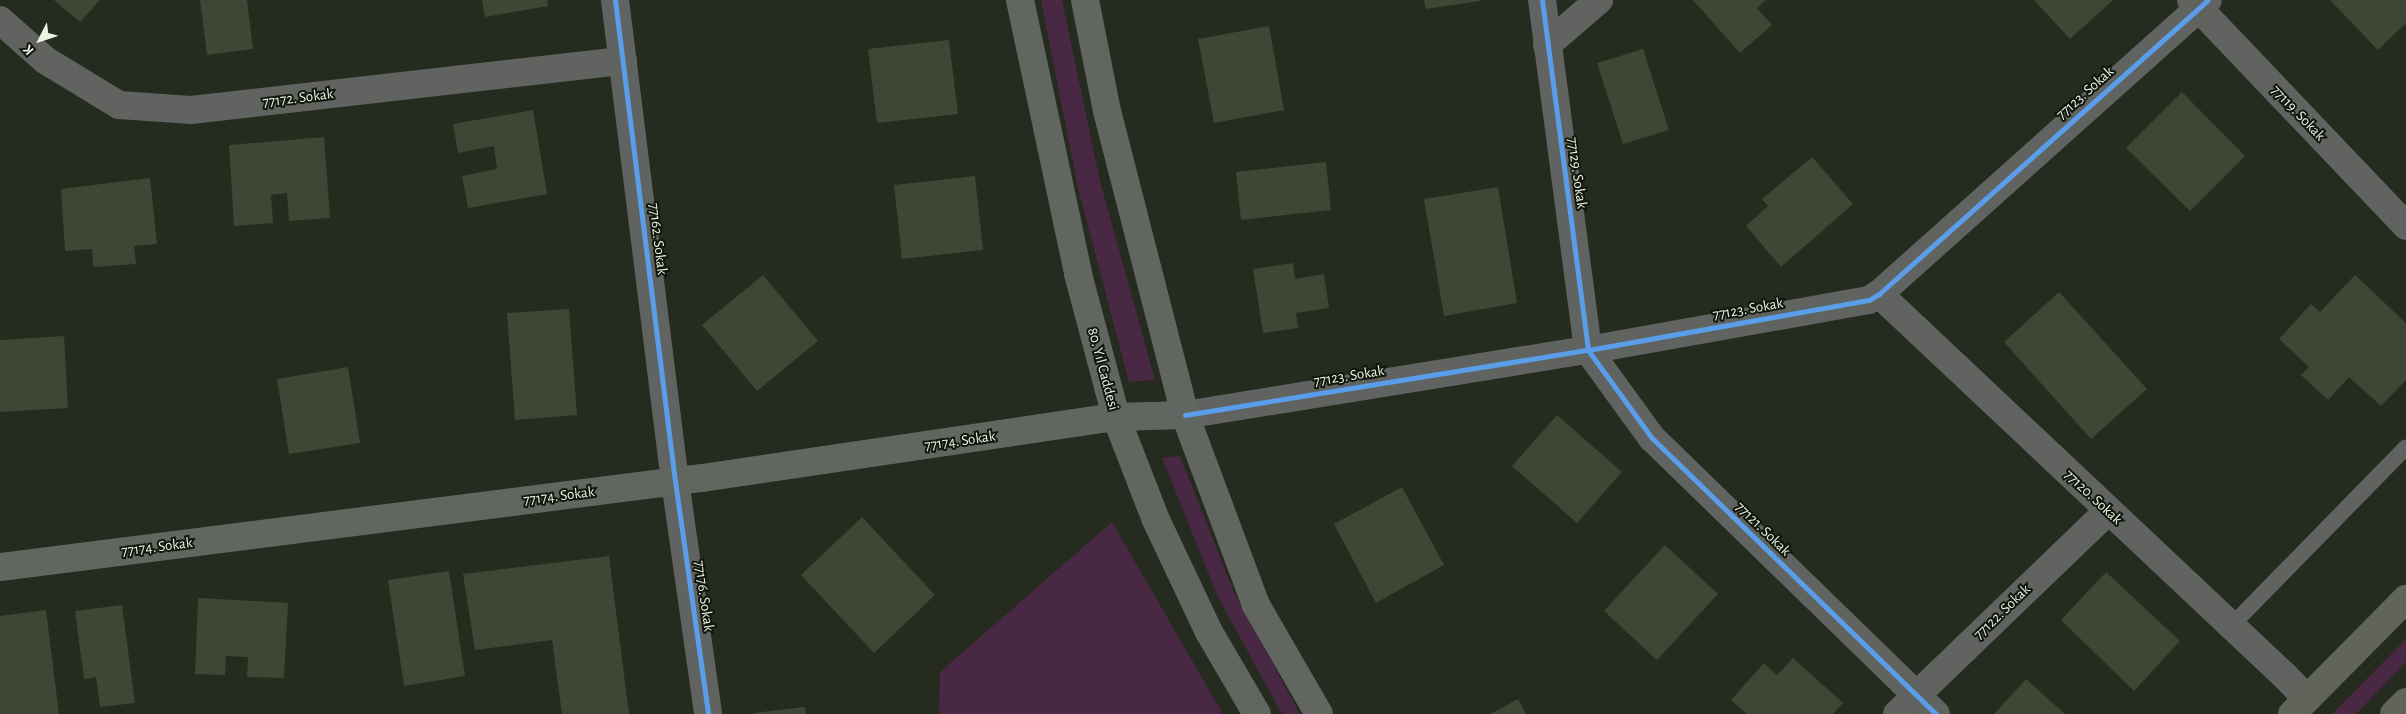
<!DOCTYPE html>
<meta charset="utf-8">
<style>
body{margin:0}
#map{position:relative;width:2406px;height:714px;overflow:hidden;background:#252b1f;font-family:"Alegreya Sans",sans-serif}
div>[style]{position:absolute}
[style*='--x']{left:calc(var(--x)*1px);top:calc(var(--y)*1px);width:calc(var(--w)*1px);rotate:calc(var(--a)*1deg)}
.green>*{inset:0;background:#492844}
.building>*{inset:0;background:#3e4734}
.service>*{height:16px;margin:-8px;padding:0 8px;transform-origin:8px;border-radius:8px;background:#60635f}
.minor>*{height:28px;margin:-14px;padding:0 14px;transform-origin:14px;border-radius:14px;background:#60635f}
.secondary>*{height:28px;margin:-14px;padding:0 14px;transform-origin:14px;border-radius:14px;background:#626660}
.primary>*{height:28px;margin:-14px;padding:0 14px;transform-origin:14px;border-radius:14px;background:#60645b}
.cycleway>*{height:5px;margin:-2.5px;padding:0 2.5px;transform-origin:2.5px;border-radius:2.5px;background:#5a9eea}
span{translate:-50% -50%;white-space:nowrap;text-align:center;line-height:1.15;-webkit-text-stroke:4px #11160c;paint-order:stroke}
.street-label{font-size:15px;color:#ebf3e4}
.north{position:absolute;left:15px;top:15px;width:50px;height:50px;-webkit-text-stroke:4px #11160c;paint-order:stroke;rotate:229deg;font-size:14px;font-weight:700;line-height:20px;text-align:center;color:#ebf3e4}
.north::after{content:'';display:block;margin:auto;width:18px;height:22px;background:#ebf3e4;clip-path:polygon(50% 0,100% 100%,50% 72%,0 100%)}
</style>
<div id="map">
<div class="green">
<i style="clip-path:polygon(1041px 0,1062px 0,1100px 181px,1155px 380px,1129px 382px,1078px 188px)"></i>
<i style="clip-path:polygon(1180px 456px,1233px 590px,1300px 714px,1282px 714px,1218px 597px,1162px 458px)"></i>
<i style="clip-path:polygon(1112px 522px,1223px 714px,939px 714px,940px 672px)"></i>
<i style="clip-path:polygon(2406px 639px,2406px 662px,2356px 714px,2332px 714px)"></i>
</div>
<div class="building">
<i style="clip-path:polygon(54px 0,100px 0,80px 22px)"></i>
<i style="clip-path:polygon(200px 0,247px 0,253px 49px,207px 55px)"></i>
<i style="clip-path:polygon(482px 0,547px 0,548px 6px,485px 17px)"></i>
<i style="clip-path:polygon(1424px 0,1480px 0,1480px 1px,1426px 9px)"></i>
<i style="clip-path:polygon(1693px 0,1766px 0,1757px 8px,1772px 25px,1740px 53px)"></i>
<i style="clip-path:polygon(2034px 0,2113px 0,2070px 39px)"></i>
<i style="clip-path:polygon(2330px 0,2406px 0,2406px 23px,2378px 50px)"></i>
<i style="clip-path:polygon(1269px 26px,1284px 110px,1214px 123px,1198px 39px)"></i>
<i style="clip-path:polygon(949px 40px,958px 114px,877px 123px,868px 49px)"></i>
<i style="clip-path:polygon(1643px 49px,1669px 130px,1623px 144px,1597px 63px)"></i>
<i style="clip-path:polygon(2182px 92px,2245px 156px,2190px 211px,2126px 148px)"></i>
<i style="clip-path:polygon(533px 110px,547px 194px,468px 208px,462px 176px,497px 169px,494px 146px,458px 153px,453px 124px)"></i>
<i style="clip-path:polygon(324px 137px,330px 218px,289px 221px,287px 193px,271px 195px,273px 223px,234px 226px,229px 145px)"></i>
<i style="clip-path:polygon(1812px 157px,1853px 204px,1781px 267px,1746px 226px,1768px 206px,1762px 199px)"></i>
<i style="clip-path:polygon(1326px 162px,1331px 210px,1241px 220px,1236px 172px)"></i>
<i style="clip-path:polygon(975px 176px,983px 250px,902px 259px,894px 185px)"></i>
<i style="clip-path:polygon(150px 178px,157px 244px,134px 246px,136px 264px,93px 267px,92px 249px,65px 251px,61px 189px)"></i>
<i style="clip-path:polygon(1498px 187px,1517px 303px,1444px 316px,1424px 199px)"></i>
<i style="clip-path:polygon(1293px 263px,1295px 279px,1324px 274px,1329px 308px,1296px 313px,1298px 328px,1263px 333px,1253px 269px)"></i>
<i style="clip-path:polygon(763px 275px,818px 341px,757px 391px,702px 325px)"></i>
<i style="clip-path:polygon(2355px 275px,2406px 323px,2406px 380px,2381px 406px,2349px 377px,2328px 400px,2301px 375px,2309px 367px,2279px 339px,2311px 304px,2320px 312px)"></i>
<i style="clip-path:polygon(2059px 292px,2147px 389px,2091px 439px,2004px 342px)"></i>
<i style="clip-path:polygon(569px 309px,577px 415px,515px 420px,507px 313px)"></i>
<i style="clip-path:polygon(64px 336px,68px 408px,0 412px,0 340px)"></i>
<i style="clip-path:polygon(348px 367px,360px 443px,289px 454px,277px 379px)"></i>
<i style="clip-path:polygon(1557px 415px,1622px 472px,1577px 523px,1512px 466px)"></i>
<i style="clip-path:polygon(1402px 487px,1444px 565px,1376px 603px,1334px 524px)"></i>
<i style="clip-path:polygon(862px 517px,935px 595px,874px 653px,801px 575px)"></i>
<i style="clip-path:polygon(1665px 545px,1718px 594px,1657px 660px,1604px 611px)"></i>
<i style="clip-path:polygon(609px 556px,629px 714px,562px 714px,552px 640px,475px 650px,463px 574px)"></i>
<i style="clip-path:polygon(449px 571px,465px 676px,404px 686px,388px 580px)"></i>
<i style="clip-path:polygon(2106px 572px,2180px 641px,2134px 691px,2061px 620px)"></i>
<i style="clip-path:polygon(198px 598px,288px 603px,284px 678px,247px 677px,248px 657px,226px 656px,225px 675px,195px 674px)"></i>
<i style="clip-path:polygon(122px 605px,135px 703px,100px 707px,96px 677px,84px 679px,75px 611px)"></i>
<i style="clip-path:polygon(46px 610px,59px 714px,0 714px,0 616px)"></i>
<i style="clip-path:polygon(1793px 658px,1843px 703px,1833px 714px,1747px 714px,1731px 700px,1764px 663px,1777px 675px)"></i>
<i style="clip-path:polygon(2026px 679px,2065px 714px,1994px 714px)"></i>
<i style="clip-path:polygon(1518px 699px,1526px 714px,1490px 714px)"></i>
<i style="clip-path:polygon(805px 707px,806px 714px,754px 714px,754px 713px)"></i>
</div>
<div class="service">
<i style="--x:2231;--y:626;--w:250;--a:-45.6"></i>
</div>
<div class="minor">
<i style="--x:615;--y:0;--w:485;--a:82.9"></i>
<i style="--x:675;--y:481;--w:235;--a:81.9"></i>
<i style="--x:1542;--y:0;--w:353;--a:82.5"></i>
<i style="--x:1588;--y:350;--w:109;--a:54"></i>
<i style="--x:1652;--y:438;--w:396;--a:44.2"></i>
<i style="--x:2191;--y:0;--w:312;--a:46.4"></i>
<i style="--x:0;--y:20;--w:60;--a:41.6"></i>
<i style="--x:45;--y:60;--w:87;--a:31.3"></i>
<i style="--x:119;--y:105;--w:72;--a:4"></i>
<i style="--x:191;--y:110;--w:435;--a:-6.5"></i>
<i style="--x:1547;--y:45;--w:69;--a:-40.9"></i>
<i style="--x:1879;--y:294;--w:557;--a:43.26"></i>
<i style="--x:2285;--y:676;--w:32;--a:46"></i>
<i style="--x:1185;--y:415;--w:408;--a:-9.2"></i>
<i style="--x:1588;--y:350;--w:285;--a:-10.1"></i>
<i style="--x:1869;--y:300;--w:12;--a:-31"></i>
<i style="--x:1879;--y:294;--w:441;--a:-41.8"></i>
<i style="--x:1897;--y:714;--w:293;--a:-43.9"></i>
</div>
<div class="secondary">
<i style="--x:1020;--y:0;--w:280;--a:78"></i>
<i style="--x:1078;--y:274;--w:148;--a:75.1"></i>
<i style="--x:1116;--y:417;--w:110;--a:68.8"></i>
<i style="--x:1156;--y:520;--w:124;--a:64.7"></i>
<i style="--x:1209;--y:632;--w:95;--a:59.7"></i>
<i style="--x:1085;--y:0;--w:113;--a:78.8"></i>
<i style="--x:1107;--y:111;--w:314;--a:75.6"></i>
<i style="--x:1185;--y:415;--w:203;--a:69.5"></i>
<i style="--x:1256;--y:605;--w:126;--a:60"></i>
<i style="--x:0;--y:567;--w:708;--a:-7.23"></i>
<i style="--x:702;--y:478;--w:418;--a:-8.4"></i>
<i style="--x:1116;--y:417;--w:69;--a:-1.7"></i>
</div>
<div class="primary">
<i style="--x:2292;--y:714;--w:162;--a:-45.3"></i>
<i style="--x:2394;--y:714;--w:17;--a:-45"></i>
</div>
<div class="cycleway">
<i style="--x:615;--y:0;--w:485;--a:82.9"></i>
<i style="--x:675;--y:481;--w:235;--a:81.9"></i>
<i style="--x:1542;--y:0;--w:353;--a:82.5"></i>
<i style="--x:1588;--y:350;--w:109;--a:54"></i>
<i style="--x:1652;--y:438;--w:396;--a:44.2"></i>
<i style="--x:1185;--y:415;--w:408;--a:-9.2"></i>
<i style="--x:1588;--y:350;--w:285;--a:-10.1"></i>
<i style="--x:1869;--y:300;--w:12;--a:-31"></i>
<i style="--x:1879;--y:294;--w:441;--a:-41.8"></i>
</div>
<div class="street-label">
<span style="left:2085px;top:93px;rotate:-42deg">77123. Sokak</span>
<span style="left:298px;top:98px;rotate:-7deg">77172. Sokak</span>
<span style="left:2298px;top:113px;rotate:46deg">77119. Sokak</span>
<span style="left:1577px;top:173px;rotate:82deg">77129. Sokak</span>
<span style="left:658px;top:239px;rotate:83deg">77162. Sokak</span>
<span style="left:1748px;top:309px;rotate:-10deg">77123. Sokak</span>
<span style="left:1103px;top:369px;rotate:75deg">80. Yıl Caddesi</span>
<span style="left:1349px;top:376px;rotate:-9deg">77123. Sokak</span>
<span style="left:960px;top:441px;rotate:-8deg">77174. Sokak</span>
<span style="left:559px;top:496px;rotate:-7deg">77174. Sokak</span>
<span style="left:2093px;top:497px;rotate:43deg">77120. Sokak</span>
<span style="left:1763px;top:529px;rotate:44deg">77121. Sokak</span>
<span style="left:157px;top:547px;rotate:-7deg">77174. Sokak</span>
<span style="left:704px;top:596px;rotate:82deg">77176. Sokak</span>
<span style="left:2002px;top:612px;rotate:-44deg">77122. Sokak</span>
</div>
<div class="north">K</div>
</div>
